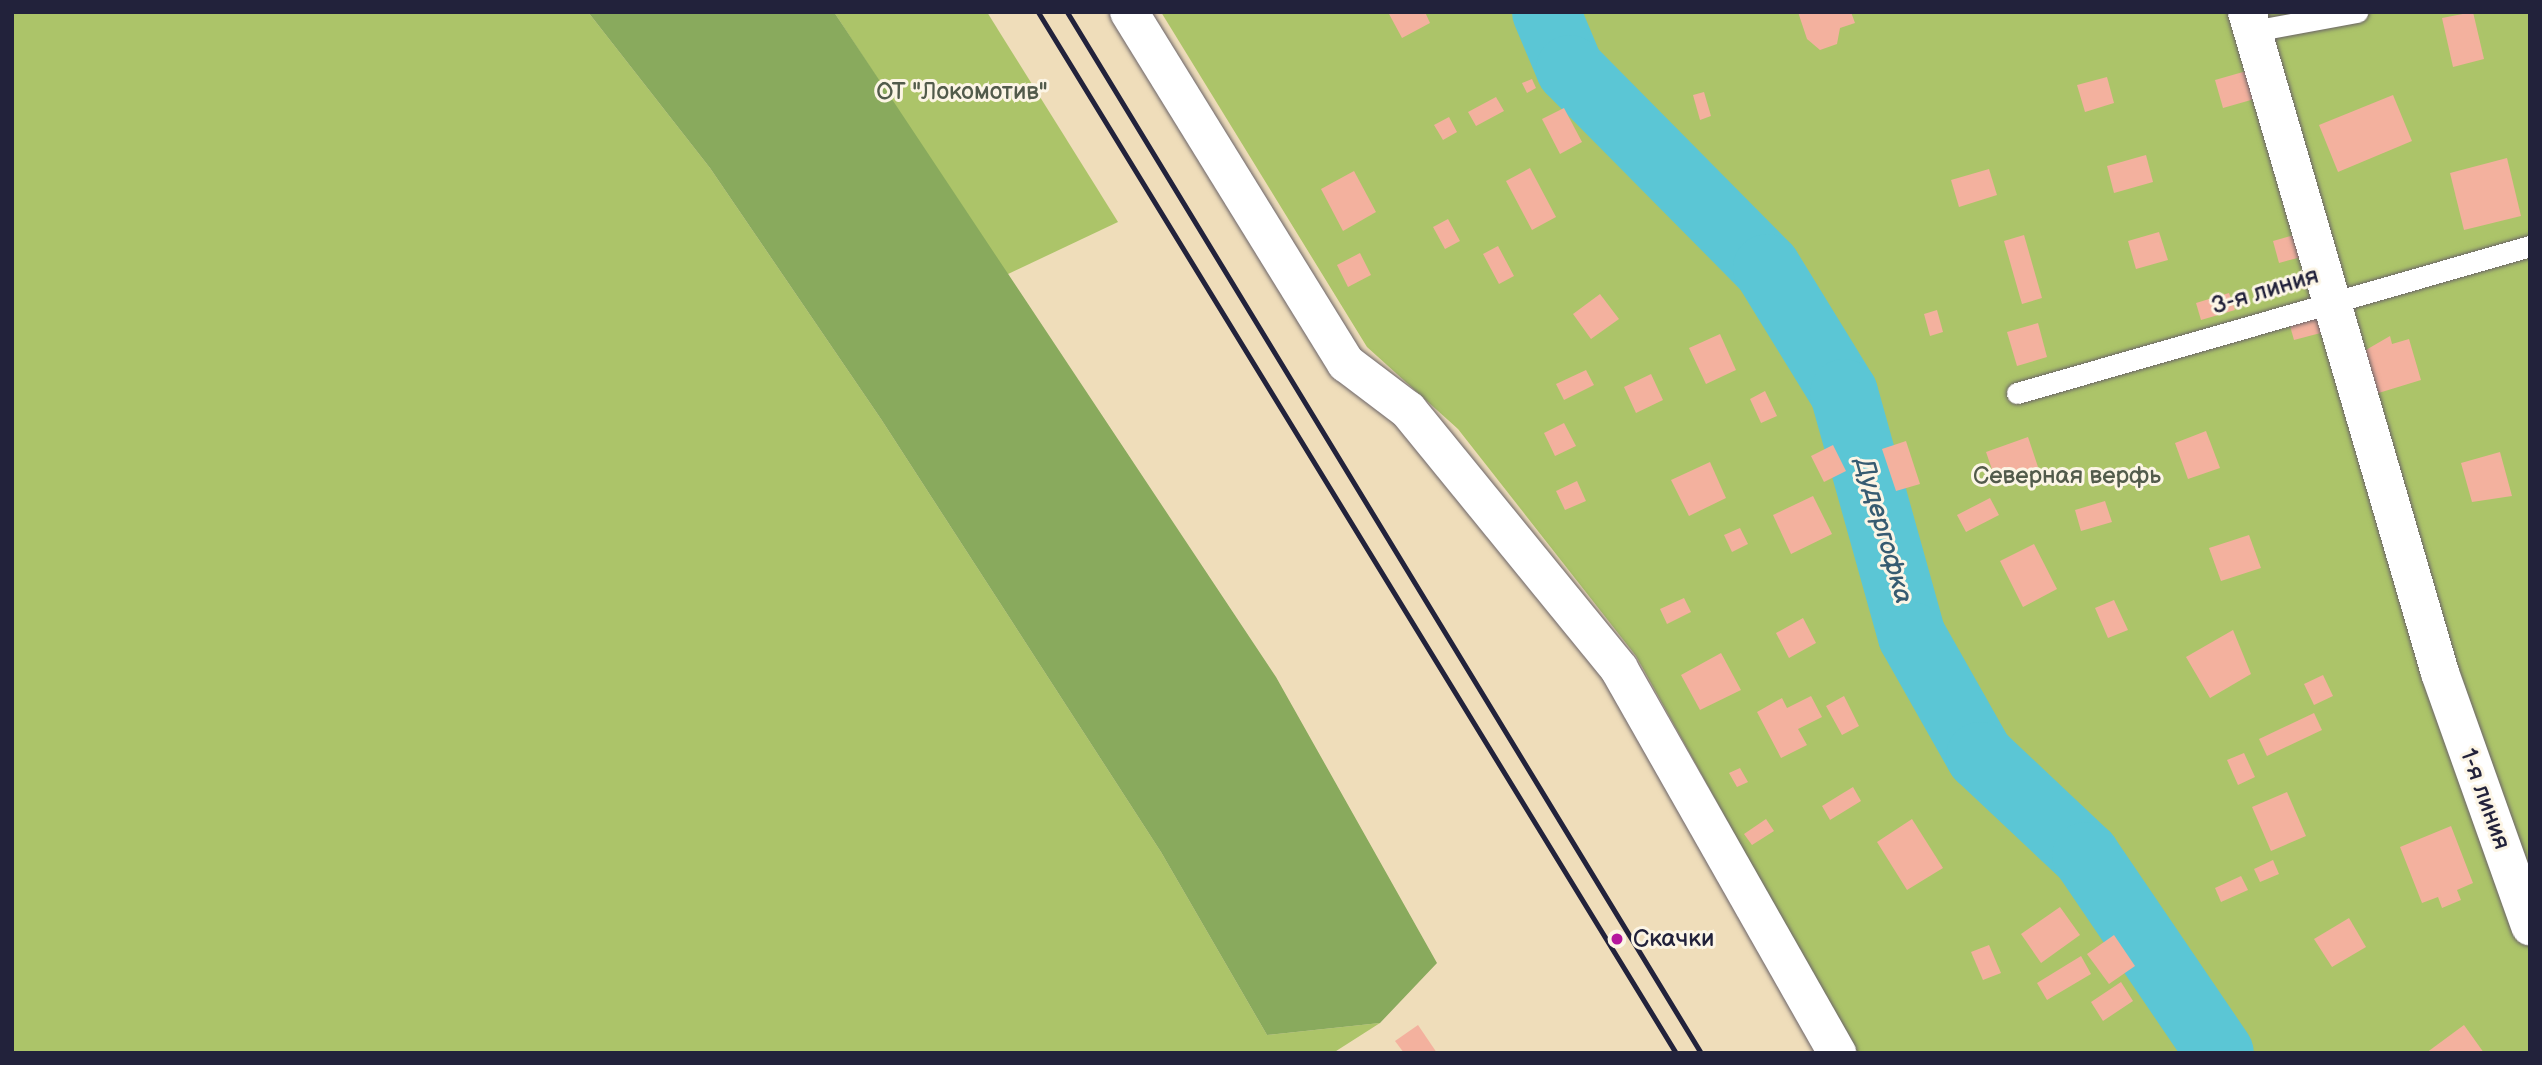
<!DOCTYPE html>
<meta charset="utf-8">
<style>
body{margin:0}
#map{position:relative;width:2542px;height:1065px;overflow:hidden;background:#efddba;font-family:"Balsamiq Sans",sans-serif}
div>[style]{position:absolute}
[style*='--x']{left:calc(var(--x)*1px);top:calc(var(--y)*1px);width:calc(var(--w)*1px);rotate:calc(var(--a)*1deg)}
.green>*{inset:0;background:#acc469}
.forest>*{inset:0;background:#89aa5d}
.river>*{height:68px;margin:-34px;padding:0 34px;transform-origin:34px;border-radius:34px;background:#5bc6d5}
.building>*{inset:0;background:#f3b19e}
.roads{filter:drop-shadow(0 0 2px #6a6367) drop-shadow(0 0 2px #6a6367)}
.lane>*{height:21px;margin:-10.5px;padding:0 10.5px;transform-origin:10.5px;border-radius:10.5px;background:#fff}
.street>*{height:38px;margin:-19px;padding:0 19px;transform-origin:19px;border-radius:19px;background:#fff}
.rail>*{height:5px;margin:-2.5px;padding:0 2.5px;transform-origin:2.5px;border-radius:2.5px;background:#22223b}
.dots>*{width:19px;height:19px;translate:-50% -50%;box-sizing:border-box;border:4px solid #fcf5e5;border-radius:50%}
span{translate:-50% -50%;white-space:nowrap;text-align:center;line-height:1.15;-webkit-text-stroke:6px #fcf5e5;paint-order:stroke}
.park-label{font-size:24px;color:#525b4b}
.street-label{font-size:24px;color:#22223b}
.poi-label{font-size:24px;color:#22223b}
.left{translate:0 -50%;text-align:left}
.water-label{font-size:26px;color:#365b71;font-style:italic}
.frame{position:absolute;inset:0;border:14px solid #22223b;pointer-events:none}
</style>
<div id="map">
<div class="green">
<i style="clip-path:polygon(12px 12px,588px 12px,710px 168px,881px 419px,1161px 852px,1267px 1035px,1380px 1023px,1333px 1053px,12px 1053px)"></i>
<i style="clip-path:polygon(834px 12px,987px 12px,1118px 222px,1006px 275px)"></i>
<i style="clip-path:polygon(1161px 12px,2530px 12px,2530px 1053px,1856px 1053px,1636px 656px,1458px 429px,1367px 347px)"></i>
</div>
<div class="forest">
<i style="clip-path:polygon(588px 12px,834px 12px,1276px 677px,1437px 963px,1380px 1023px,1267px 1035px,1161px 852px,881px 419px,710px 168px)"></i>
</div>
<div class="river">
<i style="--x:1546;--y:12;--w:62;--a:67.2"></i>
<i style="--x:1570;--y:69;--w:280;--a:45.3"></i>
<i style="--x:1767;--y:268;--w:147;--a:58.4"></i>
<i style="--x:1844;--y:393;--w:252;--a:74.4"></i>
<i style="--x:1912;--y:636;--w:138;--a:60.5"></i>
<i style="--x:1980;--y:756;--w:146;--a:43.3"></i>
<i style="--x:2086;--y:856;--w:238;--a:55.8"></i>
</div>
<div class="building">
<i style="clip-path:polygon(1388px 12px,1425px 12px,1430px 23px,1402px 38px)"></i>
<i style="clip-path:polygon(1798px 12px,1851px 12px,1855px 23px,1840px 28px,1837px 44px,1820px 50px,1807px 39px)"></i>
<i style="clip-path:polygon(2473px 12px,2484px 59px,2453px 67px,2442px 18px)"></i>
<i style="clip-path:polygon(2250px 70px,2258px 98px,2223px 108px,2215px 80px)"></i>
<i style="clip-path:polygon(2107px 77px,2114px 103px,2085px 112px,2077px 85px)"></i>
<i style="clip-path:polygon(1532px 79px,1536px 88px,1527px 93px,1522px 83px)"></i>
<i style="clip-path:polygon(1704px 92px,1711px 116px,1700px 120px,1693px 95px)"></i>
<i style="clip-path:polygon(2393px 95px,2412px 141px,2338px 172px,2319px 125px)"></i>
<i style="clip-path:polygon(1496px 97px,1504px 111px,1476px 126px,1468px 112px)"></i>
<i style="clip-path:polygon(1564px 108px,1582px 142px,1560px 154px,1542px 119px)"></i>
<i style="clip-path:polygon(1449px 117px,1457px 132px,1443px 140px,1434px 125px)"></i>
<i style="clip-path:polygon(2146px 155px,2153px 182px,2114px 193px,2107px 166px)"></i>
<i style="clip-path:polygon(2507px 158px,2521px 216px,2464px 230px,2450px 173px)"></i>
<i style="clip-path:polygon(1530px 168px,1556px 217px,1532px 230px,1506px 181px)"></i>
<i style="clip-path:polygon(1989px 169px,1997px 195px,1959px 207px,1951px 180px)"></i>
<i style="clip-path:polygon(1354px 171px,1376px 212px,1343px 231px,1321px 189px)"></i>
<i style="clip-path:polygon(1448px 219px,1460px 241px,1445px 249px,1433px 227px)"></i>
<i style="clip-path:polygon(2159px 232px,2168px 260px,2136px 269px,2128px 241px)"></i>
<i style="clip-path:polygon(2298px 234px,2305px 256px,2279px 263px,2273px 241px)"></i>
<i style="clip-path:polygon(2024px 235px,2042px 298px,2022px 304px,2004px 241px)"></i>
<i style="clip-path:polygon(1498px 246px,1514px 276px,1499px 284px,1483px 254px)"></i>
<i style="clip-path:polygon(1360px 253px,1371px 275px,1348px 287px,1337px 265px)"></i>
<i style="clip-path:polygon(2229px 293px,2235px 310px,2201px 320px,2196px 303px)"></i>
<i style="clip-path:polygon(1600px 294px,1619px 319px,1591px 339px,1573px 314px)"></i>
<i style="clip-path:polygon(2326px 308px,2332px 330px,2294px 340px,2288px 319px)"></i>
<i style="clip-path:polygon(1937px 310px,1943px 332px,1930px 336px,1924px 314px)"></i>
<i style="clip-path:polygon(2038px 323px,2047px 357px,2017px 366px,2007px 332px)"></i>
<i style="clip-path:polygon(1720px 334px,1736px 370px,1706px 384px,1689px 348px)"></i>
<i style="clip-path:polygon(2390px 336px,2392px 344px,2409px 339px,2421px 380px,2372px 395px,2359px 354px)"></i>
<i style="clip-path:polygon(1586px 370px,1594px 385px,1564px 400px,1556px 384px)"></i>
<i style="clip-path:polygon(1651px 374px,1663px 400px,1636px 413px,1624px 387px)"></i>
<i style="clip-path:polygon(1765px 391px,1777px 416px,1761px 423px,1750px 399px)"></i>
<i style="clip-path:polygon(1564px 423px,1576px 446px,1555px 456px,1544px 433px)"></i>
<i style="clip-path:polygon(2206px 431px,2220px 468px,2188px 479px,2175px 443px)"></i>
<i style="clip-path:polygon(2028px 437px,2038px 467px,1996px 481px,1986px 452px)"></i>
<i style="clip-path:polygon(1906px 441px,1920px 484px,1896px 491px,1882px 449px)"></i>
<i style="clip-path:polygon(1833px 445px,1846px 471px,1824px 482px,1811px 456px)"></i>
<i style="clip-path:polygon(2500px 452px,2512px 496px,2472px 502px,2461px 463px)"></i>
<i style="clip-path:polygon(1710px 462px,1726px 498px,1689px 516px,1671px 480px)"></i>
<i style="clip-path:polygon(1577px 481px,1586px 501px,1565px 510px,1556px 491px)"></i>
<i style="clip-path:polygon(1813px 496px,1832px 534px,1791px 554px,1773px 515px)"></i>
<i style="clip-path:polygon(1990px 498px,1999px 515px,1966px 532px,1957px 515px)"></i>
<i style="clip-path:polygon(2105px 501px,2112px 522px,2081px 531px,2075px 510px)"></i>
<i style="clip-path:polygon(1740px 528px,1748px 544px,1732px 552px,1724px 535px)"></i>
<i style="clip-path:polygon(2249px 535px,2261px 568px,2221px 581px,2209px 548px)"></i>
<i style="clip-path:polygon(2034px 544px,2057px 589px,2023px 607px,2000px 561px)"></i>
<i style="clip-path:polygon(1684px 598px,1691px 612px,1667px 624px,1660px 609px)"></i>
<i style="clip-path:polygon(2114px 600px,2128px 630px,2108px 638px,2095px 608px)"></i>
<i style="clip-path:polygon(1803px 618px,1816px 643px,1789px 658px,1776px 633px)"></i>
<i style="clip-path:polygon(2233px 630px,2251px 674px,2210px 698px,2186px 657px)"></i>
<i style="clip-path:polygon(1721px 653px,1741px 690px,1700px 710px,1681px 675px)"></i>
<i style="clip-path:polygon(2323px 675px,2333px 696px,2314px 705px,2304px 684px)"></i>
<i style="clip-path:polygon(1811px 696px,1822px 717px,1798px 729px,1807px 745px,1781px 758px,1757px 712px,1782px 698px,1787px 708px)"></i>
<i style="clip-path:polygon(1844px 696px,1859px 726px,1842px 735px,1826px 706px)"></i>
<i style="clip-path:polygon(2314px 713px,2322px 730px,2267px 756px,2259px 739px)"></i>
<i style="clip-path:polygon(2244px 753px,2255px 777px,2238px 785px,2227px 760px)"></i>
<i style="clip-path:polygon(1740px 768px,1748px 782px,1737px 787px,1729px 773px)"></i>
<i style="clip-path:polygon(1853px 787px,1861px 801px,1830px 820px,1822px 806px)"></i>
<i style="clip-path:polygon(2287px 792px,2306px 836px,2271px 851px,2252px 807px)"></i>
<i style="clip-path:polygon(1766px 819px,1774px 831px,1752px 845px,1744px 834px)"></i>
<i style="clip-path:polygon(1912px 819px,1943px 868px,1907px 890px,1877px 842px)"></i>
<i style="clip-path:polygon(2451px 826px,2473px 883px,2457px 890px,2461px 900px,2442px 908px,2438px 897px,2422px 903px,2400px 847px)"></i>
<i style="clip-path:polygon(2273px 860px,2279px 874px,2260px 882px,2254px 869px)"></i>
<i style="clip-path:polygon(2241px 876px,2248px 890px,2221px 902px,2215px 888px)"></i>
<i style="clip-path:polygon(2060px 907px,2080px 935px,2041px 963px,2021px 934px)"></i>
<i style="clip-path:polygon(2349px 918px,2366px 947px,2332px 967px,2314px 939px)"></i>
<i style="clip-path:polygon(2114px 935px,2135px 966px,2109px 984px,2087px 954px)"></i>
<i style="clip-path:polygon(1989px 945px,2001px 973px,1983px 980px,1971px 952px)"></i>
<i style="clip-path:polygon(2081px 956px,2091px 974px,2047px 1000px,2037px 983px)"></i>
<i style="clip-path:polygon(2121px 982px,2133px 1001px,2103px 1021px,2091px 1002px)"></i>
<i style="clip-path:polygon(1418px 1025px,1437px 1053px,1404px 1053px,1395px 1041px)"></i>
<i style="clip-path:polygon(2464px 1025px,2484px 1053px,2426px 1053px)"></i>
</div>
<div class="roads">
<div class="lane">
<i style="--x:2253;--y:31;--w:106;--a:-10.4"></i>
<i style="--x:2017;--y:393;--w:534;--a:-15.99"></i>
</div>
<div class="street">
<i style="--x:1129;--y:12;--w:413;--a:58.3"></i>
<i style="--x:1346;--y:363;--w:78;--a:37.2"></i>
<i style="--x:1408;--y:410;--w:334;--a:50.8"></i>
<i style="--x:1619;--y:669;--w:442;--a:60.4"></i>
<i style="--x:2247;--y:12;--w:689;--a:73.72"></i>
<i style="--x:2440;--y:673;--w:269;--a:70.4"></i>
</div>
</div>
<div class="rail">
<i style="--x:1038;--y:12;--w:1221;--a:58.5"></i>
<i style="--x:1067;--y:12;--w:1219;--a:58.66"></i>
</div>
<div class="dots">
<i style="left:1617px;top:939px;background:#b5179e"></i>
</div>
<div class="park-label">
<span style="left:962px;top:92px">ОТ "Локомотив"</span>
<span style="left:2067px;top:476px">Северная верфь</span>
</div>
<div class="street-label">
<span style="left:2265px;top:291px;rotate:-17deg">3-я линия</span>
<span style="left:2485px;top:799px;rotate:70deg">1-я линия</span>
</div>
<div class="poi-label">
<span class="left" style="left:1633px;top:939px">Скачки</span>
</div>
<div class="water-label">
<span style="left:1883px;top:531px;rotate:74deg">Дудергофка</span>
</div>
<div class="frame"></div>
</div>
